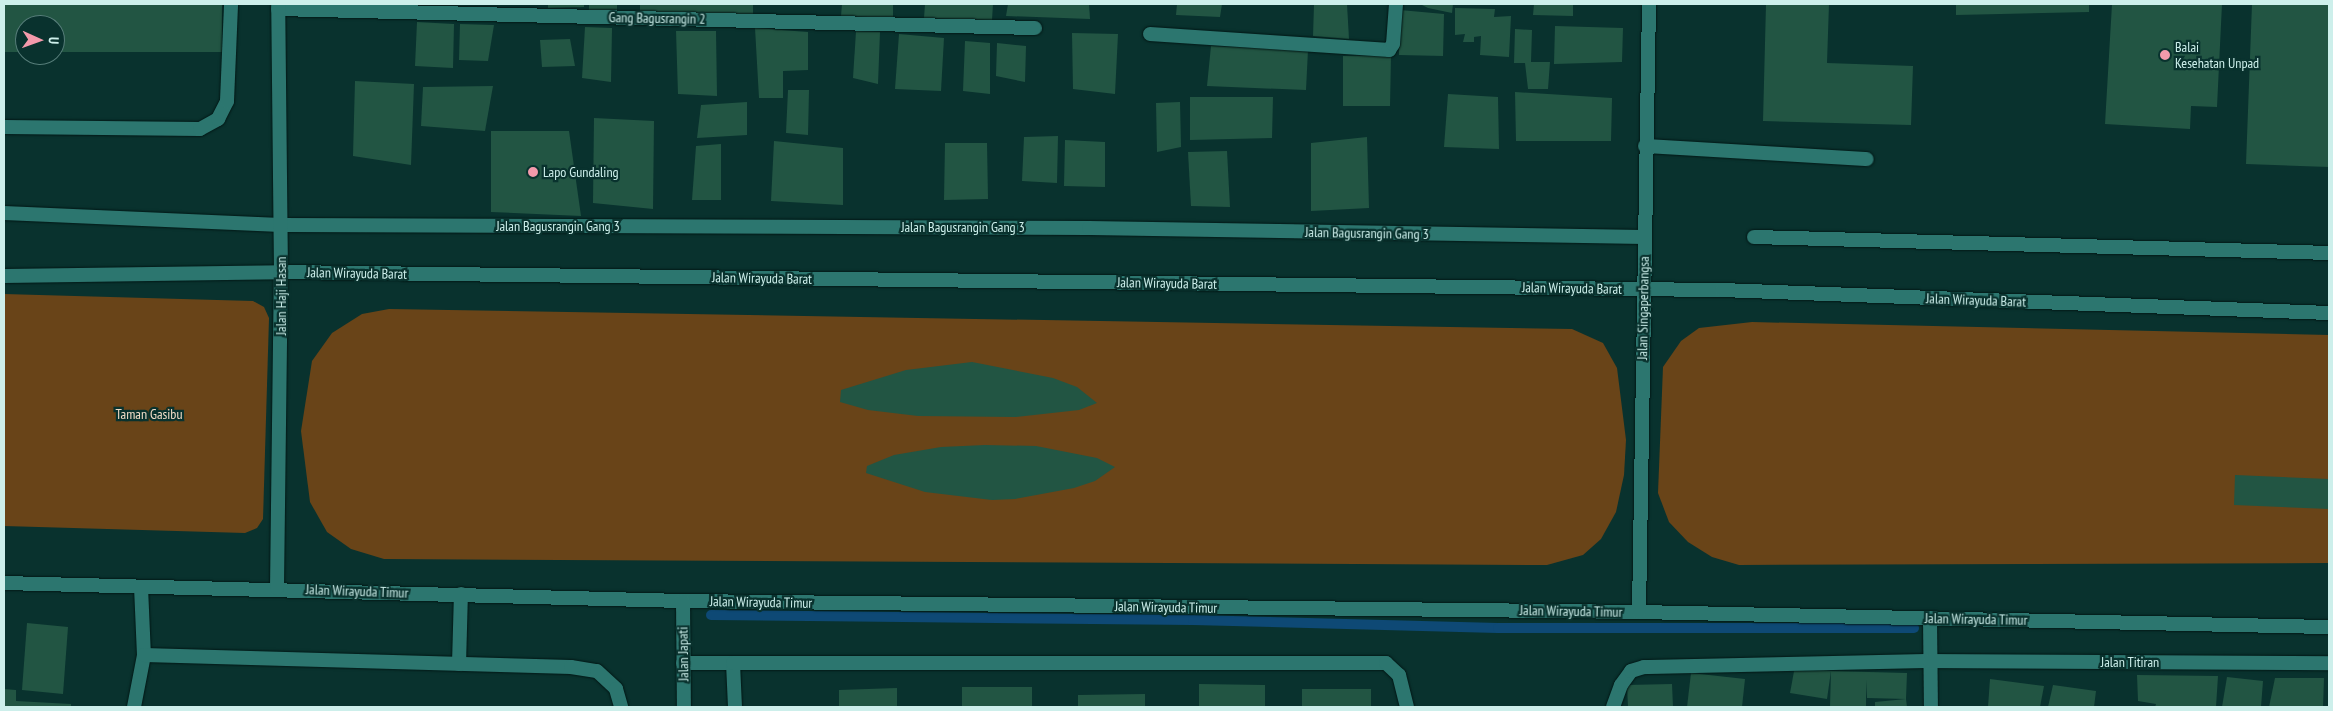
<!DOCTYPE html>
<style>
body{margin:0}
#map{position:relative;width:2333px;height:711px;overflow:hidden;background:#09322e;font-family:"PT Sans Narrow",sans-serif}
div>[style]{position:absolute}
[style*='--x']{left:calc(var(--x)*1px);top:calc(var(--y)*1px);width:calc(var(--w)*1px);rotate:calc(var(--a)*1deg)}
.green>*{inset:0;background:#694418}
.stream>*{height:10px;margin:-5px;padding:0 5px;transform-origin:5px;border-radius:5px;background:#0e4975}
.building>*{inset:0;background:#225543}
.roads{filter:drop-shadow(0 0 1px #021715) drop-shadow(0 0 1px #021715)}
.service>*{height:14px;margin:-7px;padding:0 7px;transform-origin:7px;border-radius:7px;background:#2c766f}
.minor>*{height:14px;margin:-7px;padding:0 7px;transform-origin:7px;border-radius:7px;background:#2c766f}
.dots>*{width:14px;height:14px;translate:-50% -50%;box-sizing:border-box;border:2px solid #09322e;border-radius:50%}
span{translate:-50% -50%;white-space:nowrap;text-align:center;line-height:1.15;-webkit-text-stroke:4.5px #09322e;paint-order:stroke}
.street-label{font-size:14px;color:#cdefeb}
.poi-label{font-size:14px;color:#cdefeb}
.left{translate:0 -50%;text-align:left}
.park-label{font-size:14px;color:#f2ddc7}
.frame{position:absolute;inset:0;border:5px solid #cdefeb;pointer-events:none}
.north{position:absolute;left:15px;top:15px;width:50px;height:50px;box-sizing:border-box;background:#09322e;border:1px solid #577e7a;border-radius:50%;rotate:92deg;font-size:14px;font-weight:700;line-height:20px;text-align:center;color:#cdefeb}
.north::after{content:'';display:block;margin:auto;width:18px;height:22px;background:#f39aab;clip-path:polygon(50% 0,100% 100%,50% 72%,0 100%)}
</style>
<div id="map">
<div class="green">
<i style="clip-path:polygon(4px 294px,253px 301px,264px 307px,269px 318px,263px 519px,257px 528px,245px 533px,4px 526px)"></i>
<i style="clip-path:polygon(389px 309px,1572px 329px,1603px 343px,1617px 368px,1626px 440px,1624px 475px,1616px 512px,1601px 539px,1583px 555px,1547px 565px,384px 559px,351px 549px,327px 532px,310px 502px,301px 431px,312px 361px,332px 333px,362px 314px)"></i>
<i style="clip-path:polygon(1752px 322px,2329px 335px,2329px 563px,1739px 565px,1712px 557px,1688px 542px,1669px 522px,1658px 493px,1663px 367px,1681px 341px,1699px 328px)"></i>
</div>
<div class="stream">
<i style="--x:711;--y:615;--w:482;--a:0.6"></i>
<i style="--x:1193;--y:620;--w:305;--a:1.5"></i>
<i style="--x:1498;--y:628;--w:416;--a:0"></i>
</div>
<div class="building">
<i style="clip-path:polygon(4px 4px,222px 4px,222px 52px,55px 52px,55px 25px,25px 25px,25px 52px,4px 52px)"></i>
<i style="clip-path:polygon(548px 4px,584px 4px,584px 7px,548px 8px)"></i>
<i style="clip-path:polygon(589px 4px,617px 4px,617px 16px,589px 12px)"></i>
<i style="clip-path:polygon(640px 4px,753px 4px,753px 14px,640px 14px)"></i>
<i style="clip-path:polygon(842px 4px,893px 4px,893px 18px,841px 16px)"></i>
<i style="clip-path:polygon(925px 4px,993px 4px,992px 20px,924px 18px)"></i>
<i style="clip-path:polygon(1008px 4px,1089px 4px,1090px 19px,1006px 16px)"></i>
<i style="clip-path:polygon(1177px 4px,1222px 4px,1220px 17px,1176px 15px)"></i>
<i style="clip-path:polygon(1314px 4px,1347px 4px,1349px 39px,1313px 36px)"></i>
<i style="clip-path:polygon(1420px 4px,1453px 4px,1452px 13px,1428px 8px)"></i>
<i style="clip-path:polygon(1534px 4px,1573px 4px,1573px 16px,1533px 15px)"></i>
<i style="clip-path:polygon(1766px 4px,1829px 4px,1827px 63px,1913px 66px,1911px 125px,1763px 121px)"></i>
<i style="clip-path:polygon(1956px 4px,2089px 4px,2089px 12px,1956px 15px)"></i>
<i style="clip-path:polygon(2112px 4px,2222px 4px,2217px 107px,2191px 106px,2190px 129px,2105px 124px)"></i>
<i style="clip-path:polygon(2252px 4px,2329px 4px,2329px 167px,2246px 164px)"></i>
<i style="clip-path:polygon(1455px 8px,1495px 9px,1494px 17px,1511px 16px,1509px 57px,1480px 55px,1481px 36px,1474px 37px,1474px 42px,1463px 42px,1465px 34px,1455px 35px)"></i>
<i style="clip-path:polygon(1400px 10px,1444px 14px,1443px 56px,1399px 55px)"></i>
<i style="clip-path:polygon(417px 22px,454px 24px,453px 68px,415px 66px)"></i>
<i style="clip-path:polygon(460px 24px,494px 25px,488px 61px,459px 60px)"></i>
<i style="clip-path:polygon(1555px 26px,1623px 28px,1622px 62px,1554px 64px)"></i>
<i style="clip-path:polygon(585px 27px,612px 28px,611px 82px,582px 78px)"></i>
<i style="clip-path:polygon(755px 28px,808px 32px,808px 70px,783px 71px,783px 98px,759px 98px)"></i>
<i style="clip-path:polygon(1515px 29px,1532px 30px,1531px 62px,1550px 62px,1548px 89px,1528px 89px,1525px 63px,1514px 63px)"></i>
<i style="clip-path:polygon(676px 31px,716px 31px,717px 96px,678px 94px)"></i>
<i style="clip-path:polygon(856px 31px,880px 32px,878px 84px,853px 78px)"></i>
<i style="clip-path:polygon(1072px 33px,1118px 34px,1115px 94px,1073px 89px)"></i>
<i style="clip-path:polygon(899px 34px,944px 38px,941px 91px,895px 89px)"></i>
<i style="clip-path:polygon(570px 39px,575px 66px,542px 67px,540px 40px)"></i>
<i style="clip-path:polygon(965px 41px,990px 43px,990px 94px,963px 91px)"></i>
<i style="clip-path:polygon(997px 43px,1026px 46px,1025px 82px,996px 76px)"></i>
<i style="clip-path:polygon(1211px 46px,1308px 50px,1306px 90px,1207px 86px)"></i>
<i style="clip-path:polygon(1391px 55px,1390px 106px,1343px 106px,1343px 56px)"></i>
<i style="clip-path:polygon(355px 81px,414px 84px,411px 165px,353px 156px)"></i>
<i style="clip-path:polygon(493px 86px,485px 131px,421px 126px,423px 87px)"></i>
<i style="clip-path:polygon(788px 90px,809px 90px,808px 135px,786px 133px)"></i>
<i style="clip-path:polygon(1515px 92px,1612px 98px,1611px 141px,1516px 141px)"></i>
<i style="clip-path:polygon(1448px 94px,1498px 97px,1499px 149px,1444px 147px)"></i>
<i style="clip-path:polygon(1190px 97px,1273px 97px,1272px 138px,1190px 140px)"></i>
<i style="clip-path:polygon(747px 102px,747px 135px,697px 138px,701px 105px)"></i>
<i style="clip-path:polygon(1180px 102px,1181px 147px,1157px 152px,1156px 103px)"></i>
<i style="clip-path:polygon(594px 118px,654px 121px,653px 209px,593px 203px)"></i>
<i style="clip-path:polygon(491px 131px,569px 131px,581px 216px,491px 212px)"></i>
<i style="clip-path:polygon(1058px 136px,1057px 183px,1022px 181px,1024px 137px)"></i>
<i style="clip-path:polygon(1367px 137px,1369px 208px,1311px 211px,1311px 143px)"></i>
<i style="clip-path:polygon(1065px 140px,1105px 142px,1105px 187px,1064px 186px)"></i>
<i style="clip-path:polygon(774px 141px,843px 148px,843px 205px,771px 201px)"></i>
<i style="clip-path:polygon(945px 143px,987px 143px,988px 199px,944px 200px)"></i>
<i style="clip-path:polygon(721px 144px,721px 200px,692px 200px,696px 146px)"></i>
<i style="clip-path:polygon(1227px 151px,1230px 207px,1191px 206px,1188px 152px)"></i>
<i style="clip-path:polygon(972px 362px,1053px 378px,1077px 387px,1097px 403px,1079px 410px,1015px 417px,918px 416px,868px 410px,840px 402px,841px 390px,906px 370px)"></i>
<i style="clip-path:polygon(985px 445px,1036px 446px,1097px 458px,1115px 467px,1095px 481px,1074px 488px,1015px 499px,992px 500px,925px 492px,866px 473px,867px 466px,894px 455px,941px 447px)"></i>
<i style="clip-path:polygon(2235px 475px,2329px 479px,2329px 509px,2234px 505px)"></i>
<i style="clip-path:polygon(27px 623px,68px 627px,63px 694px,22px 690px)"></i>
<i style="clip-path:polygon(1795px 666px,1831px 671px,1827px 699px,1790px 693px)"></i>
<i style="clip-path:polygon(1831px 671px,1907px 673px,1906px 699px,1867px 698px,1866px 680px,1866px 707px,1830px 707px)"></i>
<i style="clip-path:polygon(1691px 673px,1745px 679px,1742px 707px,1687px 707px)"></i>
<i style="clip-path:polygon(2137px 675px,2218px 676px,2216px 707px,2155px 707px,2156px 704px,2138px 701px)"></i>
<i style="clip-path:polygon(2227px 677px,2263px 681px,2261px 707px,2222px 707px)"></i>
<i style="clip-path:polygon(2275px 678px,2324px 678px,2323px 707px,2269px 707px)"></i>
<i style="clip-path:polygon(1990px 679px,2044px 686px,2040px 707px,1988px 707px)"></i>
<i style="clip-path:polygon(1199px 684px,1265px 685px,1265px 707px,1199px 707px)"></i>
<i style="clip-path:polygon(1672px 684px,1673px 707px,1628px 707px,1627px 685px)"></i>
<i style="clip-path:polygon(2053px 685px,2096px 691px,2094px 707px,2048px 707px)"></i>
<i style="clip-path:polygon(962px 687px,1032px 687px,1032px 707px,962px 707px)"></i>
<i style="clip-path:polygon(897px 688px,897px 707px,839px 707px,839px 690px)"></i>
<i style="clip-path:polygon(4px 689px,16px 690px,16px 701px,71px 704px,71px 707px,4px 707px)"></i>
<i style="clip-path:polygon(1302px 689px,1371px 689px,1371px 707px,1302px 707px)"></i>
<i style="clip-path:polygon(1145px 694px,1145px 707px,1078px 707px,1078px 695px)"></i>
<i style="clip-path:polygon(1906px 699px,1907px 707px,1875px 707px,1875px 702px)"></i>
</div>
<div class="roads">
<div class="service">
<i style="--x:4;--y:127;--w:196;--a:0.6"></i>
<i style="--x:200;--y:129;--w:21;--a:-29"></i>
<i style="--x:218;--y:119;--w:20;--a:-63"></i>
<i style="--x:227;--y:101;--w:97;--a:-87.6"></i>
<i style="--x:1645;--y:146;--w:222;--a:3.4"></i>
<i style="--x:4;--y:213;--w:277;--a:2.5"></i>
<i style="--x:141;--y:587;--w:68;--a:87.5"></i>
<i style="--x:683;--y:663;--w:50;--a:0"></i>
<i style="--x:459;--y:664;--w:70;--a:-88.4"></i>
<i style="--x:134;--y:707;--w:53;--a:-79.1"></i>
<i style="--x:144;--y:655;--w:427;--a:1.6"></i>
<i style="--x:571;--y:667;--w:26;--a:9"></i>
<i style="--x:597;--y:671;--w:26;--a:43"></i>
<i style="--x:616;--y:689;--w:19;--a:74"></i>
<i style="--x:735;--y:707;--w:44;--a:-92.6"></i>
<i style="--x:733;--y:663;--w:653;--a:0"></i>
<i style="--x:1386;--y:663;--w:18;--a:43"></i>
<i style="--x:1399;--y:675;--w:33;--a:76"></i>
<i style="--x:1613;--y:707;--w:23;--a:-70"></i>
<i style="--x:1621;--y:685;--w:17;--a:-54"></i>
<i style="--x:1631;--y:671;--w:14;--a:-17"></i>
<i style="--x:1644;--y:667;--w:286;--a:-1.2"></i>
</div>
<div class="minor">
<i style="--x:278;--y:9;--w:757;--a:1.44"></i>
<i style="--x:1150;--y:34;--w:240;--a:3.8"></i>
<i style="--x:1389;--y:50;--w:7;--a:-56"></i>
<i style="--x:1393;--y:44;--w:40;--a:-85.7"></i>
<i style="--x:281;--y:225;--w:808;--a:0.21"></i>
<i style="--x:1089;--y:228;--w:555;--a:0.93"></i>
<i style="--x:1754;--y:237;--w:575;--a:1.59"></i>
<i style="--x:4;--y:276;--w:277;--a:-0.8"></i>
<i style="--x:281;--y:272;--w:1441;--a:0.72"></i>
<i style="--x:1722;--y:290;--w:607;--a:2.17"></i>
<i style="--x:4;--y:583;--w:679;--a:1.52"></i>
<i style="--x:683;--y:601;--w:956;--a:0.66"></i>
<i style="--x:1639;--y:612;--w:690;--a:1.25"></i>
<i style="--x:277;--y:588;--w:316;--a:-89.3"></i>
<i style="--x:281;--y:272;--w:268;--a:-90.6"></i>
<i style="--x:683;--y:601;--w:106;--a:89.5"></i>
<i style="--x:1639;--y:612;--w:608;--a:-89.06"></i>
<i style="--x:1930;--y:618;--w:89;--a:89.4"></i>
<i style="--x:1930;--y:661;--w:399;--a:0.3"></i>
</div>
</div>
<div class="dots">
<i style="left:2165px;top:55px;background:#f39aab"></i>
<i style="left:533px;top:172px;background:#f39aab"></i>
</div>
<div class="street-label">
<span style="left:657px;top:18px;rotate:1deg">Gang Bagusrangin 2</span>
<span style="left:558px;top:226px">Jalan Bagusrangin Gang 3</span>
<span style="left:963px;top:227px">Jalan Bagusrangin Gang 3</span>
<span style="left:1367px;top:233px;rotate:1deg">Jalan Bagusrangin Gang 3</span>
<span style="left:357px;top:273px;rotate:1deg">Jalan Wirayuda Barat</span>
<span style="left:762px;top:278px;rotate:1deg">Jalan Wirayuda Barat</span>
<span style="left:1167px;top:283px;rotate:1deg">Jalan Wirayuda Barat</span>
<span style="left:1572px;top:288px;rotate:1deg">Jalan Wirayuda Barat</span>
<span style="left:281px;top:296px;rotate:-90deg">Jalan Haji Hasan</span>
<span style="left:1976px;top:300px;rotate:2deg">Jalan Wirayuda Barat</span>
<span style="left:1643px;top:308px;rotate:-89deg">Jalan Singaperbangsa</span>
<span style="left:357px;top:591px;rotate:2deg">Jalan Wirayuda Timur</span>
<span style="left:761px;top:602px;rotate:1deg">Jalan Wirayuda Timur</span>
<span style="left:1166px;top:607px;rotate:1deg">Jalan Wirayuda Timur</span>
<span style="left:1571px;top:611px;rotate:1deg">Jalan Wirayuda Timur</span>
<span style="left:1976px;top:619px;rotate:1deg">Jalan Wirayuda Timur</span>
<span style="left:683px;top:654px;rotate:-91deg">Jalan Japati</span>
<span style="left:2130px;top:662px">Jalan Titiran</span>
</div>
<div class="poi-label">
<span class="left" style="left:2175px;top:55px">Balai<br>Kesehatan Unpad</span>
<span class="left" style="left:543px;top:172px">Lapo Gundaling</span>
</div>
<div class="park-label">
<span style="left:149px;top:414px">Taman Gasibu</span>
</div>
<div class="frame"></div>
<div class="north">U</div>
</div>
